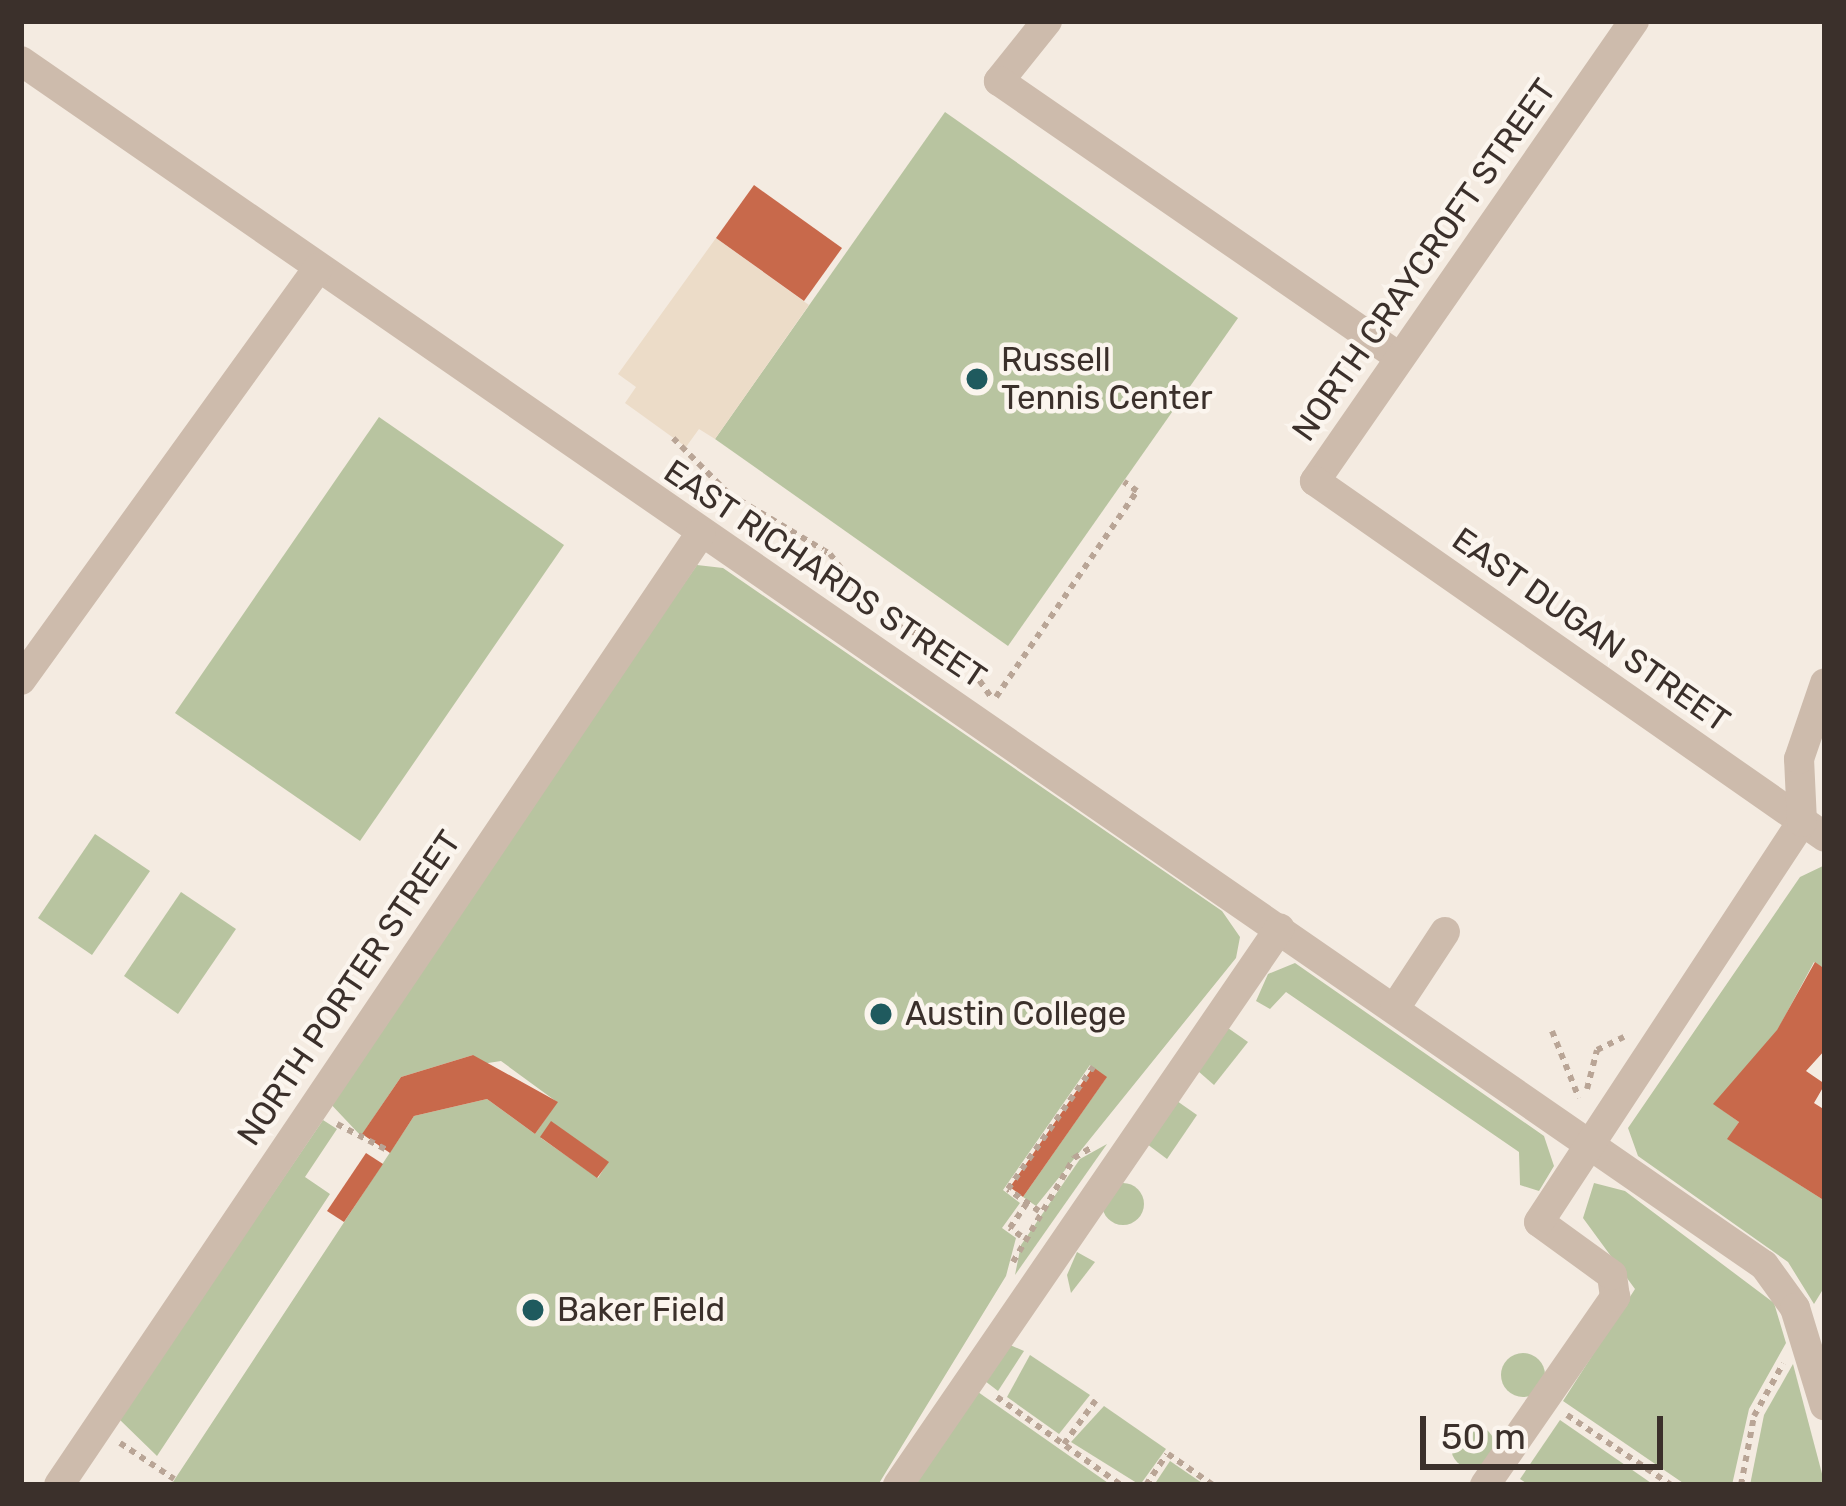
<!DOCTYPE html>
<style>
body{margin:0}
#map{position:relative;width:1846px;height:1506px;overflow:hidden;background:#f4ebe1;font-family:Rubik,sans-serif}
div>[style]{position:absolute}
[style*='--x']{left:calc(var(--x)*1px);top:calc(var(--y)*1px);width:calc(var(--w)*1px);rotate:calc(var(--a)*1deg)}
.green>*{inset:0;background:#b8c4a0}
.round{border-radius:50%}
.plaza>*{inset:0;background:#ecdcc8}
.building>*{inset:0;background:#c8694b}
.path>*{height:6px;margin-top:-3px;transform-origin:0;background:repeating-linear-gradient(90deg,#b9a596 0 6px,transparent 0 12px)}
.minor>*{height:30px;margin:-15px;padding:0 15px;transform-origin:15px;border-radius:15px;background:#cdbbac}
.dots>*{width:33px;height:33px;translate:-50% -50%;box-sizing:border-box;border:6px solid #fbf5ee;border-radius:50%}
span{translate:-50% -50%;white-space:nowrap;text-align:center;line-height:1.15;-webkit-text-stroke:9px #fbf5ee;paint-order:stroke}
.street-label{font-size:33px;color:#3b302b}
.poi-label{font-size:33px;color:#3b302b}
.left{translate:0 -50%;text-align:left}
.frame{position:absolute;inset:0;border:24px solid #3b302b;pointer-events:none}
.scale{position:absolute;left:1420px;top:1416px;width:243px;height:54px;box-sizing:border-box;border:6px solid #3b302b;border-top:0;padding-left:15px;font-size:36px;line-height:42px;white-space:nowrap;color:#3b302b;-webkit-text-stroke:9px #fbf5ee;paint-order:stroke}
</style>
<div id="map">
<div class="green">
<i style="clip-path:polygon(945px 112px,1238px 318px,1008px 646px,715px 439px)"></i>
<i style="clip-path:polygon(379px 417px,564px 545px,360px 841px,175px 713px)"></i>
<i style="clip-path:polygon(evenodd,697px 565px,723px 568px,1222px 911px,1240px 937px,1236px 958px,1036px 1206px,1023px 1197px,1106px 1078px,1090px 1065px,1003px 1190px,1020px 1203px,1002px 1228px,1016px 1238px,1006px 1276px,878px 1485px,171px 1485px,414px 1116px,487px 1099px,535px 1134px,557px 1102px,501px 1061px,475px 1065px,473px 1055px,401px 1077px,361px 1136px,326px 1099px,697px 565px,551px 1122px,608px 1162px,598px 1178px,541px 1138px,551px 1122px)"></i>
<i style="clip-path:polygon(95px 834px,150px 871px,92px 955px,38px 918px)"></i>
<i style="clip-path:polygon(1825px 865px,1825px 969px,1814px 962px,1777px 1031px,1714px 1104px,1739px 1122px,1728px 1139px,1825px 1201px,1825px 1286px,1814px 1304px,1788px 1262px,1638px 1156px,1628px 1128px,1800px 877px)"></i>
<i style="clip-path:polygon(181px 892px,236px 929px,178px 1014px,124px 976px)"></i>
<i style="clip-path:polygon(1295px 963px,1544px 1136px,1554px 1166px,1539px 1191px,1520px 1185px,1519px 1152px,1286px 992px,1270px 1009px,1256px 1001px,1268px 974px)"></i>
<i style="clip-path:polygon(1228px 1028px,1248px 1042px,1214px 1085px,1198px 1071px)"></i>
<i style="clip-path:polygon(1177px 1101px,1197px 1115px,1167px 1159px,1147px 1144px)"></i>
<i style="clip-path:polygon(323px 1120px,337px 1129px,305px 1177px,330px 1194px,157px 1456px,119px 1419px)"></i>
<i style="clip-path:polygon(1107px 1144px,1015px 1275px,1021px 1245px,1080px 1159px)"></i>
<i class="round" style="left:1102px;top:1183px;width:42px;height:42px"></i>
<i style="clip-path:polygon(1594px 1183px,1625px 1191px,1774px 1303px,1786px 1343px,1749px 1409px,1732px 1485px,1686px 1485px,1563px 1401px,1635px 1289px,1583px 1218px)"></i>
<i style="clip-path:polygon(1077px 1252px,1095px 1262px,1071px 1293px,1067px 1275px)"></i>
<i style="clip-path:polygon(1010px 1345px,1024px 1351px,998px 1391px,985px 1381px)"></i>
<i class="round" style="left:1501px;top:1353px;width:44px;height:44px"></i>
<i style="clip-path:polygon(1030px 1355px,1090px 1395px,1059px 1434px,1007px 1397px)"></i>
<i style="clip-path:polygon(1793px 1364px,1825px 1485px,1750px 1485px,1764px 1415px)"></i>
<i style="clip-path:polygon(978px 1392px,1111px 1485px,915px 1485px)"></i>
<i style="clip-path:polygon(1104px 1406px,1166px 1449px,1140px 1485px,1071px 1442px)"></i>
<i style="clip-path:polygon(1560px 1420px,1654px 1485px,1529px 1485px,1520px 1479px)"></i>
<i class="round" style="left:1451px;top:1425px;width:44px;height:44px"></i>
<i style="clip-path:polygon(1170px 1461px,1205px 1485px,1154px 1485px)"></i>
</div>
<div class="plaza">
<i style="clip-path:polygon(716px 238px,809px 305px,715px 439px,699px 429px,686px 447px,625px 403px,636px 387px,618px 374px)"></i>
</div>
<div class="building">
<i style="clip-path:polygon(754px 185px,842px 248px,804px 301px,716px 238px)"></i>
<i style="clip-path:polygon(1815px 962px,1825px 969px,1825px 1050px,1806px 1071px,1825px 1084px,1814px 1103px,1825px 1110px,1825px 1201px,1727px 1139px,1739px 1122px,1713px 1104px,1777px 1030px)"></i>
<i style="clip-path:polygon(473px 1055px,558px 1102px,535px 1134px,487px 1099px,414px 1116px,390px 1153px,362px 1134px,401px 1077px)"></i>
<i style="clip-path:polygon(1093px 1067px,1107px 1077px,1023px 1197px,1010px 1187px)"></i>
<i style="clip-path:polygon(551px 1121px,609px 1162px,597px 1178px,540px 1137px)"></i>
<i style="clip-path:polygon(366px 1153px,383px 1164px,344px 1222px,327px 1211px)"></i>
</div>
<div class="path">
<i style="--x:673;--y:438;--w:79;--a:45"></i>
<i style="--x:729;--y:494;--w:117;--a:30.7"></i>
<i style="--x:830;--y:554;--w:68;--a:52.1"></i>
<i style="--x:898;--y:626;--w:66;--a:22.3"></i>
<i style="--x:959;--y:651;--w:56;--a:55.2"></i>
<i style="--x:996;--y:697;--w:250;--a:-55.6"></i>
<i style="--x:1137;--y:491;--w:16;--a:-145"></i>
<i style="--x:1552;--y:1031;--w:72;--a:68.1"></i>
<i style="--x:1587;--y:1089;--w:40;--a:-75.6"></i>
<i style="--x:1597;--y:1050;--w:30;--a:-26"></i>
<i style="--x:337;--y:1124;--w:56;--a:27.5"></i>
<i style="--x:1039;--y:1211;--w:38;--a:-145"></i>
<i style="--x:1008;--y:1189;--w:149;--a:-55.1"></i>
<i style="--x:1021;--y:1236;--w:14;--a:-144"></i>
<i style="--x:1010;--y:1228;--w:30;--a:-56"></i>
<i style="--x:1013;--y:1262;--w:121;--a:-59.6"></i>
<i style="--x:1074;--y:1158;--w:21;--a:-31"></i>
<i style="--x:997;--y:1397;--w:152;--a:35.4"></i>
<i style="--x:1567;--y:1415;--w:125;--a:33.9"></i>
<i style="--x:120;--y:1443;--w:65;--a:33.7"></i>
<i style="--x:1064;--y:1444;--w:54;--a:-54"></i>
<i style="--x:1168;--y:1454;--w:55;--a:34.6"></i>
<i style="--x:1146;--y:1485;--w:37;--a:-56"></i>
<i style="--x:1741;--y:1485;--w:70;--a:-79.3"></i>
<i style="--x:1754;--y:1416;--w:60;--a:-60.9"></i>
</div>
<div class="minor">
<i style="--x:1047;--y:21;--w:77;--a:128.7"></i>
<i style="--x:999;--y:81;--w:486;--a:34.6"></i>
<i style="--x:1634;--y:21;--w:560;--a:124.74"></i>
<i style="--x:1315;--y:481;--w:622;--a:34.92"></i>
<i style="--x:21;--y:61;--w:2118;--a:34.64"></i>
<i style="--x:1764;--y:1265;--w:53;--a:54.2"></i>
<i style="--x:1795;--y:1308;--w:102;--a:73"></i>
<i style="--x:21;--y:680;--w:508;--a:-54.21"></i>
<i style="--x:1395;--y:1008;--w:91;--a:-56.7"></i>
<i style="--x:59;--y:1485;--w:1148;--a:-56.01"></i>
<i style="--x:898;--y:1485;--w:675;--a:-55.56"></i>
<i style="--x:1485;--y:1485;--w:229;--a:-55.3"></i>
<i style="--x:1615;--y:1297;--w:22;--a:-98"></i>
<i style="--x:1612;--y:1275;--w:90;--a:-144"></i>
<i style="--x:1539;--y:1222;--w:479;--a:-56.7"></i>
<i style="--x:1802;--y:822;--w:63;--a:-92.7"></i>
<i style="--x:1799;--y:759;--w:80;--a:-71.1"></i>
</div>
<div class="dots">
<i style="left:977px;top:379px;background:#1f5a5e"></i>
<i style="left:881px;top:1014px;background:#1f5a5e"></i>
<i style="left:533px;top:1310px;background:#1f5a5e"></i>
</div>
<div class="street-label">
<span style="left:1424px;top:260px;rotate:-55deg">NORTH CRAYCROFT STREET</span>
<span style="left:825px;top:574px;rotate:34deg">EAST RICHARDS STREET</span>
<span style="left:1591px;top:630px;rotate:35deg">EAST DUGAN STREET</span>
<span style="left:349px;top:988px;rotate:-56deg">NORTH PORTER STREET</span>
</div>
<div class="poi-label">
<span class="left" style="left:1001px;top:379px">Russell<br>Tennis Center</span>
<span class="left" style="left:905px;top:1014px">Austin College</span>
<span class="left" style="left:557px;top:1310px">Baker Field</span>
</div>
<div class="frame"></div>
<div class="scale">50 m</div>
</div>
